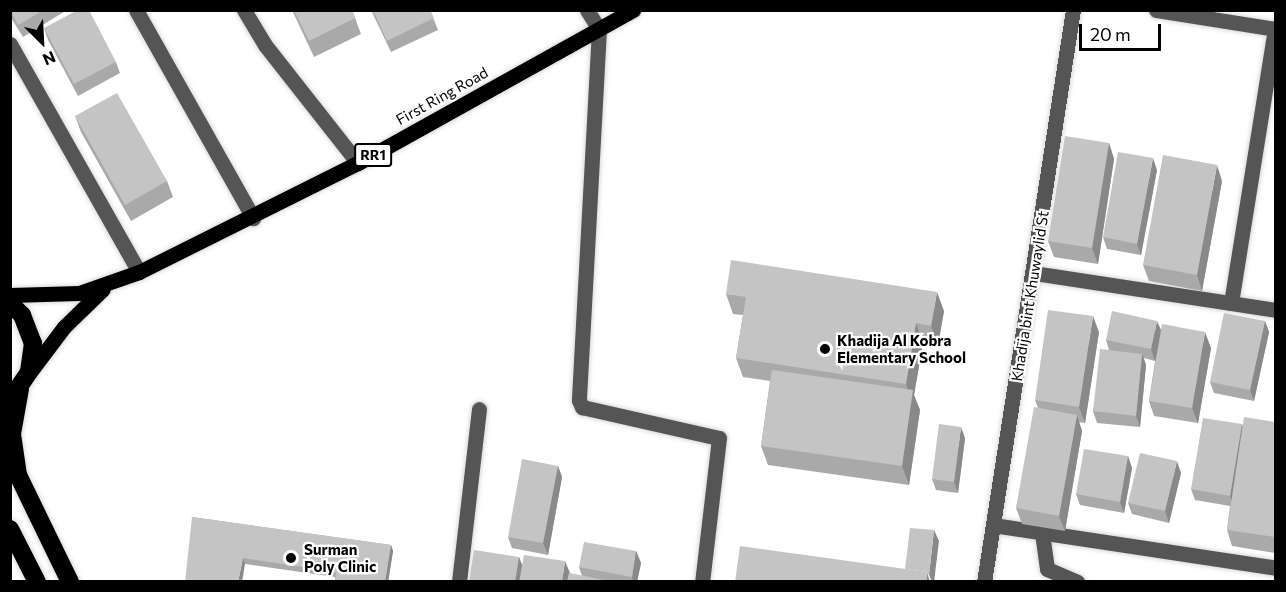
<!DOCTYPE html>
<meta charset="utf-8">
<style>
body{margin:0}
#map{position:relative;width:1286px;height:592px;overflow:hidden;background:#fff;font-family:Commissioner,sans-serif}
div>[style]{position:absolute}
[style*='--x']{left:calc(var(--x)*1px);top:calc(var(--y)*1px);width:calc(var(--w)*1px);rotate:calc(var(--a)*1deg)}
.roads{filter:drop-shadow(0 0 2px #dbdbdb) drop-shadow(0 0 2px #dbdbdb)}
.minor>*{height:15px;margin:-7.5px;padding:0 7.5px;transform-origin:7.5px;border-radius:7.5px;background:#555}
.major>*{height:15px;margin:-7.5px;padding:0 7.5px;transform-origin:7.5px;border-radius:7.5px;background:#000}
.highway>*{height:18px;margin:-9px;padding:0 9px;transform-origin:9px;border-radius:9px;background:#000}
.wall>*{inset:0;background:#a9a9a9}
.shaded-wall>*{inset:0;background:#898989}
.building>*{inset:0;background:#c4c4c4}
.dots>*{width:16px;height:16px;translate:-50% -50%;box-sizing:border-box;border:3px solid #fff;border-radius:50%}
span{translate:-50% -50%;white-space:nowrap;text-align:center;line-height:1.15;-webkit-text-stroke:4.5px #fff;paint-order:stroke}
.shield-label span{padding:2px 4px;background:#fff;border:2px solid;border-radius:4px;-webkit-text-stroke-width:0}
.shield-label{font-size:14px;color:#000;font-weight:700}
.street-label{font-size:15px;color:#000}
.poi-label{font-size:15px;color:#000;font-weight:700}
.left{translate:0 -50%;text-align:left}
.frame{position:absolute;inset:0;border:12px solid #000;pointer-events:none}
.north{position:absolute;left:12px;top:12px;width:60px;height:60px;-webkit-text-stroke:4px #fff;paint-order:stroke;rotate:156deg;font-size:16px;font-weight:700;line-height:24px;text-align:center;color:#000}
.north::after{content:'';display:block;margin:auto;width:21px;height:27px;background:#000;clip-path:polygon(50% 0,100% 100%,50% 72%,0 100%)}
.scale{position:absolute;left:1079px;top:24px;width:82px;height:27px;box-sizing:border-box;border:3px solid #000;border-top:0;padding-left:8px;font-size:18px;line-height:21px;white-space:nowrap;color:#000;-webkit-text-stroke:4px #fff;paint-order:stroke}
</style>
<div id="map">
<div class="roads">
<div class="minor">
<i style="--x:136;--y:10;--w:239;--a:60.6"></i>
<i style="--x:244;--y:10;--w:41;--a:59"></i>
<i style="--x:265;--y:45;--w:150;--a:51.8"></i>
<i style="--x:587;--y:10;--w:22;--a:58"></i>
<i style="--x:599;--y:29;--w:372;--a:93.1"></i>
<i style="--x:579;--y:400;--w:8;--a:67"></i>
<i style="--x:582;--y:407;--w:140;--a:12.8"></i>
<i style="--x:719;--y:438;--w:145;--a:96.7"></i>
<i style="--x:1156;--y:10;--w:121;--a:9"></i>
<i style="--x:10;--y:44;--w:262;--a:60.5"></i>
<i style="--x:1034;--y:273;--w:245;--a:8.7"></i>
<i style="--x:1231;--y:303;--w:278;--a:-80.9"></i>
<i style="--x:993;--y:525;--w:286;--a:8.6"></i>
<i style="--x:1042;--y:533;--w:36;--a:82"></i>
<i style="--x:1047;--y:569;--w:33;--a:23"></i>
<i style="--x:459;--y:582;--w:174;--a:-83.4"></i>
<i style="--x:984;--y:582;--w:579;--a:-81.16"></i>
</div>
<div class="major">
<i style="--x:10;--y:295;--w:69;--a:-1.7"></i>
<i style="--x:79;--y:293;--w:64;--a:-19.3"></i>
<i style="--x:139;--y:272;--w:245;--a:-26.5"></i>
<i style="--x:358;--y:163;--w:315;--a:-29.1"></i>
<i style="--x:30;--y:372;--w:56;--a:-52.9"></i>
<i style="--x:64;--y:327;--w:54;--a:-44.3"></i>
</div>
<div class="highway">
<i style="--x:10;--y:303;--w:17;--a:45"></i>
<i style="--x:22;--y:315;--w:30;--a:69"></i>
<i style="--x:33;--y:343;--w:29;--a:98"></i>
<i style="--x:29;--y:372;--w:30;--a:124"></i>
<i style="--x:20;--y:389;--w:46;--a:100.1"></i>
<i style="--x:12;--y:434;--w:41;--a:81.7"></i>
<i style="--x:18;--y:475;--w:119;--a:64.1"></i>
<i style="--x:10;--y:529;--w:59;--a:63"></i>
</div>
</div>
<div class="wall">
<i style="clip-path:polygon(10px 10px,67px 10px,23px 37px,10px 16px)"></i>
<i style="clip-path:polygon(292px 10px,352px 10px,361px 34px,314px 57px)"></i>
<i style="clip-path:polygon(371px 10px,430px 10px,438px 30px,391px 52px)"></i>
<i style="clip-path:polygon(44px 28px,116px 62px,120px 73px,78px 96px,48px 40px)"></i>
<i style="clip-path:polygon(75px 116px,167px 181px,173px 197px,131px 221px,81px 132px)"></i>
<i style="clip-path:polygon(1109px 143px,1114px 159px,1098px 264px,1054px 257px,1048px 241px)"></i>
<i style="clip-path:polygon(1157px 170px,1141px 255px,1107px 249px,1103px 237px)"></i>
<i style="clip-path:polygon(1222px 181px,1202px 291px,1149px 281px,1143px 265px)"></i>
<i style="clip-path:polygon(726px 294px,944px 311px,938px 345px,923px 343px,914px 395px,920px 410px,909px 485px,768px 465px,761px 446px,770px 381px,743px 377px,736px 358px,743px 315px,733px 314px)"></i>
<i style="clip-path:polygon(1265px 321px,1269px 332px,1254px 401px,1214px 393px,1210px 382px)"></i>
<i style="clip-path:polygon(1161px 330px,1211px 348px,1198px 423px,1154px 416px,1149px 401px,1155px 361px,1144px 358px,1146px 365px,1140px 427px,1097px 423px,1093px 411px,1109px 350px,1106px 340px)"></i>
<i style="clip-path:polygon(1099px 332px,1085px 423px,1079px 422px,1082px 431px,1065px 531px,1022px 524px,1016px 508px,1038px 408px,1035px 400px)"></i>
<i style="clip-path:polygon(1275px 422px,1275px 553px,1232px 546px,1227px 530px,1230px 506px,1195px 500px,1191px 489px,1242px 424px,1242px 426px)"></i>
<i style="clip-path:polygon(965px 438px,958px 493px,936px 490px,932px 479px)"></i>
<i style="clip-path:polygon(1128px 456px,1132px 468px,1124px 513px,1080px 505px,1076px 494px)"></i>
<i style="clip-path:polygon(558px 466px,562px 477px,548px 555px,512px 548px,508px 537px)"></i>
<i style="clip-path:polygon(1181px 473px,1169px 523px,1132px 514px,1128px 503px)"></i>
<i style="clip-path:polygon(192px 517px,391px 545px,393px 551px,388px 582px,335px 582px,335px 577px,245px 564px)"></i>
<i style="clip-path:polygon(636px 551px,641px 563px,637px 582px,469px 582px,519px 557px,522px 565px,582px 576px,579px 567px)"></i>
</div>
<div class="shaded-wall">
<i style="clip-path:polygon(1109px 143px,1114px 159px,1098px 264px,1092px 248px)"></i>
<i style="clip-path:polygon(1153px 158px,1157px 170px,1141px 255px,1137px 244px)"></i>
<i style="clip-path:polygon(1217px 165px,1222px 181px,1202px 291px,1197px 275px)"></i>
<i style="clip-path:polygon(937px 292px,944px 311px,938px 345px,931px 326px)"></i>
<i style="clip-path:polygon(1093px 316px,1099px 332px,1085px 423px,1079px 407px)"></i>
<i style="clip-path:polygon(1157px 321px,1162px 332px,1155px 361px,1151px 349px)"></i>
<i style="clip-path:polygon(1265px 321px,1269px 332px,1254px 401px,1250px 390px)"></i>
<i style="clip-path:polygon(916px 323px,923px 343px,914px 395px,920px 410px,909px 485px,902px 466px,911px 399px,906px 384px)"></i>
<i style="clip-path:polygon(1205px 332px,1211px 348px,1198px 423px,1192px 408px)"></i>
<i style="clip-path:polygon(1142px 354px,1146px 365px,1140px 427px,1136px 416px)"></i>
<i style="clip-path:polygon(1077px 415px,1082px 431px,1065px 531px,1059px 516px)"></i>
<i style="clip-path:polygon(1242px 424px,1246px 435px,1234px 507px,1230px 496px)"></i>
<i style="clip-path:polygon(961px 427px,965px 438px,958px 493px,954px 482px)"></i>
<i style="clip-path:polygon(1128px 456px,1132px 468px,1124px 513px,1120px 502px)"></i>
<i style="clip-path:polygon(1177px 461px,1181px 473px,1169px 523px,1165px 511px)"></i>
<i style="clip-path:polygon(558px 466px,562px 477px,548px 555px,543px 543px)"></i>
<i style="clip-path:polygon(934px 530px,939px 541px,934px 582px,932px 582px,929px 575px)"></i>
<i style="clip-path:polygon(391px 545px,393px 551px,388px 582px,385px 582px)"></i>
<i style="clip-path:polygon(636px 551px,641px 563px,637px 582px,633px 582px,632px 577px)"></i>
<i style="clip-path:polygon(519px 557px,523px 568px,521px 582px,515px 582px)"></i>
<i style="clip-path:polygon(243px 558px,245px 564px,242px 582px,238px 582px)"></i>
<i style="clip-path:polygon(565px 561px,570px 573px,568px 582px,562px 582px)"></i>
<i style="clip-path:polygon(927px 572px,930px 582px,926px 582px)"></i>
</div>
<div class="building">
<i style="clip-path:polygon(10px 10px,44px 10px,18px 25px)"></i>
<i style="clip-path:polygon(78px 10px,89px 10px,116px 62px,74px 84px,44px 28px)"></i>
<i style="clip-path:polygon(294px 10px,352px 10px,355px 18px,309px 41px)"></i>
<i style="clip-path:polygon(373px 10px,430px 10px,434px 18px,387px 41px)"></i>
<i style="clip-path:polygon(117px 93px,167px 181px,125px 205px,75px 116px)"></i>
<i style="clip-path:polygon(1065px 136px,1109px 143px,1092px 248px,1048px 241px)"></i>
<i style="clip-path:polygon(1118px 152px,1153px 158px,1137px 244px,1103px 237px)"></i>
<i style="clip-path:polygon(1163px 155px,1217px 165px,1197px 275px,1143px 265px)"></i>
<i style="clip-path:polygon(731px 260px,937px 292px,931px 326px,916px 323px,906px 384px,736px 358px,746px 297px,726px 294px)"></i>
<i style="clip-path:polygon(1048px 310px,1093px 316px,1079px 407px,1035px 400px)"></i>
<i style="clip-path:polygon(1112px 311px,1157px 321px,1151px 349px,1106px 340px)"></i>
<i style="clip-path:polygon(1224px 313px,1265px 321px,1250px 390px,1210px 382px)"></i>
<i style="clip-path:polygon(1162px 324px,1205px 332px,1192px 408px,1149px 401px)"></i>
<i style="clip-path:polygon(1100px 349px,1142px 354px,1136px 416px,1093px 411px)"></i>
<i style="clip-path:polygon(772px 370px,913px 390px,902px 466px,761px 446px)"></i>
<i style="clip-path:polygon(1034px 407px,1077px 415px,1059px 516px,1016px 508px)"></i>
<i style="clip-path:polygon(1244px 417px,1275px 422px,1275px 537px,1227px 530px)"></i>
<i style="clip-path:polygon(1203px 418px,1242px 424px,1230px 496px,1191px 489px)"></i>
<i style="clip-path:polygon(939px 424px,961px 427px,954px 482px,932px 479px)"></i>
<i style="clip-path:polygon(1084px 449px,1128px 456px,1120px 502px,1076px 494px)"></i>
<i style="clip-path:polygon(1140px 453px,1177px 461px,1165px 511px,1128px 503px)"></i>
<i style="clip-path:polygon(522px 459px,558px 466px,543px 543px,508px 537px)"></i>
<i style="clip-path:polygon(192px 517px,391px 545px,385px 582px,335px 582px,336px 572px,243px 558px,238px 582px,185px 582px)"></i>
<i style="clip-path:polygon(910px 528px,934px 530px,929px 575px,928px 574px,927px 572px,905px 569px)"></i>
<i style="clip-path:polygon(584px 542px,636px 551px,632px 577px,579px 567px)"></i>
<i style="clip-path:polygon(740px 546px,927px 572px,926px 582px,735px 582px)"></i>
<i style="clip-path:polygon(474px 550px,519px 557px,515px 582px,469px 582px)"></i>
<i style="clip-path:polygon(524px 555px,565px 561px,562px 582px,519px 582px)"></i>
<i style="clip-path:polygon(569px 573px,614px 582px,567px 582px)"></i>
</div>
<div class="dots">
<i style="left:825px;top:349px;background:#000"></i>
<i style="left:291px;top:558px;background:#000"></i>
</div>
<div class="shield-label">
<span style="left:373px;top:155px">RR1</span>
</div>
<div class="street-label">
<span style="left:442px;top:96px;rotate:-29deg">First Ring Road</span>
<span style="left:1030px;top:296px;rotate:-81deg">Khadīja bint Khuwaylid St</span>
</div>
<div class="poi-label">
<span class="left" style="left:837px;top:349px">Khadija Al Kobra<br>Elementary School</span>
<span class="left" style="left:304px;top:558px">Surman<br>Poly Clinic</span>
</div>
<div class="frame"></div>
<div class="north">N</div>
<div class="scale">20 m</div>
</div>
